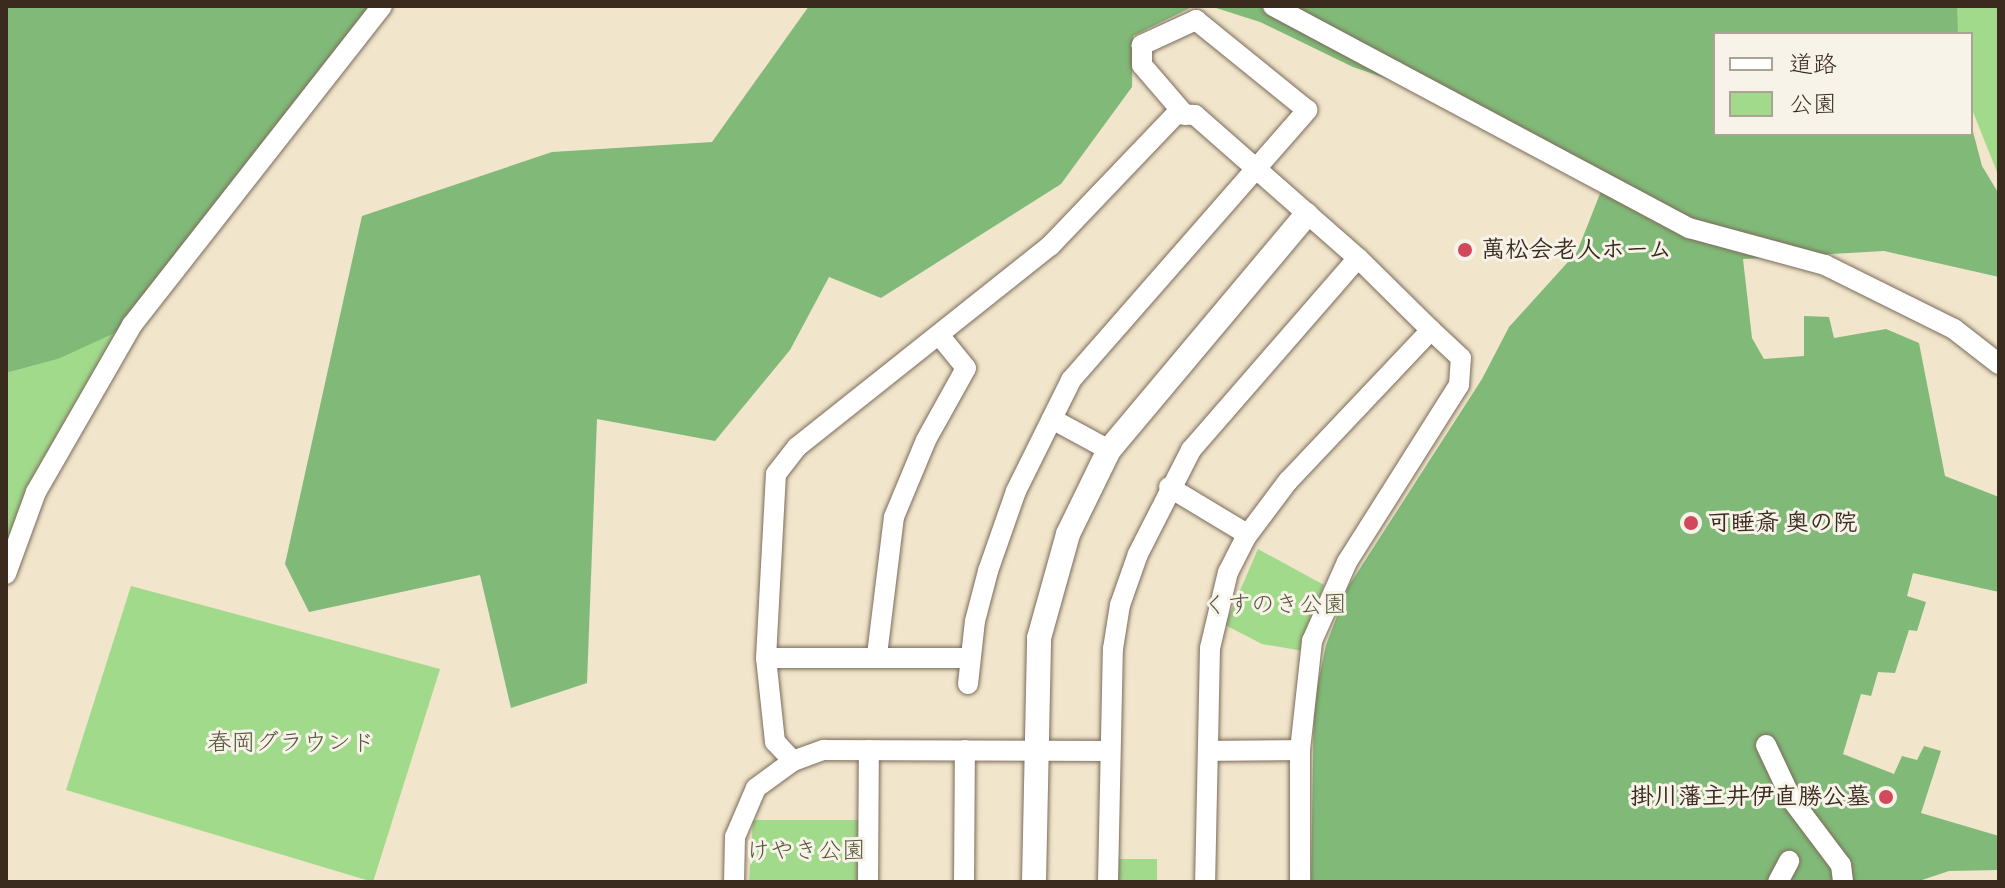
<!DOCTYPE html>
<meta charset="utf-8">
<style>
body{margin:0}
#map{position:relative;width:2005px;height:888px;overflow:hidden;background:#f1e5cb;font-family:Sriracha,"Klee One",sans-serif}
div>[style]{position:absolute}
[style*='--x']{left:calc(var(--x)*1px);top:calc(var(--y)*1px);width:calc(var(--w)*1px);rotate:calc(var(--a)*1deg)}
.green>*{inset:0;background:#a2da8c}
.forest>*{inset:0;background:#81ba78}
.roads{filter:drop-shadow(0 0 2px #7b6b5b) drop-shadow(0 0 2px #7b6b5b)}
.minor>*{height:20px;margin:-10px;padding:0 10px;transform-origin:10px;border-radius:10px;background:#fff}
.tertiary>*{height:24px;margin:-12px;padding:0 12px;transform-origin:12px;border-radius:12px;background:#fff}
.dots>*{width:22px;height:22px;translate:-50% -50%;box-sizing:border-box;border:4px solid #f7f3e8;border-radius:50%}
span{translate:-50% -50%;white-space:nowrap;text-align:center;line-height:1.15;-webkit-text-stroke:6px #f7f3e8;paint-order:stroke}
.poi-label{font-size:24px;color:#3b2a1e;font-weight:700}
.left{translate:0 -50%;text-align:left}
.right{translate:-100% -50%;text-align:right}
.park-label{font-size:24px;color:#55563a}
.frame{position:absolute;inset:0;border:8px solid #3b2a1e;pointer-events:none}
.legend{position:absolute;left:1713px;top:32px;width:260px;height:104px;box-sizing:border-box;background:#f7f3e8;border:2px solid #aca397;margin:0;padding:10px 14px;list-style:none;font-size:24px;color:#3b2a1e}
.legend li{display:flex;align-items:center;gap:16px;height:40px}
.legend b{width:40px;border:2px solid #aca397}
</style>
<div id="map">
<div class="green">
<i style="clip-path:polygon(1955px 6px,1999px 6px,1999px 177px,1971px 107px,1971px 34px,1955px 34px)"></i>
<i style="clip-path:polygon(138px 318px,80px 412px,6px 574px,6px 373px,58px 359px)"></i>
<i style="clip-path:polygon(1258px 549px,1324px 585px,1303px 651px,1262px 644px,1225px 625px)"></i>
<i style="clip-path:polygon(131px 586px,440px 669px,373px 882px,66px 790px)"></i>
<i style="clip-path:polygon(753px 820px,861px 820px,861px 882px,749px 882px)"></i>
<i style="clip-path:polygon(1108px 859px,1157px 859px,1157px 882px,1108px 882px)"></i>
</div>
<div class="forest">
<i style="clip-path:polygon(6px 6px,383px 6px,132px 325px,58px 359px,6px 373px)"></i>
<i style="clip-path:polygon(809px 6px,1194px 6px,1133px 36px,1132px 87px,1061px 184px,881px 298px,829px 277px,790px 350px,715px 441px,597px 419px,587px 683px,511px 708px,480px 575px,309px 612px,285px 564px,362px 216px,552px 152px,712px 142px)"></i>
<i style="clip-path:polygon(1210px 6px,1957px 6px,1958px 34px,1715px 34px,1715px 134px,1971px 134px,1971px 124px,1982px 166px,1999px 194px,1999px 277px,1884px 251px,1743px 259px,1752px 338px,1764px 359px,1804px 356px,1804px 316px,1829px 317px,1834px 338px,1886px 329px,1919px 343px,1945px 476px,1999px 497px,1999px 592px,1913px 573px,1907px 596px,1926px 602px,1917px 631px,1909px 630px,1895px 673px,1878px 672px,1871px 696px,1861px 694px,1843px 754px,1894px 774px,1902px 756px,1917px 760px,1924px 746px,1941px 751px,1921px 813px,1999px 836px,1999px 870px,1949px 871px,1916px 882px,1311px 882px,1314px 702px,1326px 645px,1348px 587px,1482px 379px,1509px 327px,1577px 252px,1605px 181px,1446px 99px,1353px 67px,1260px 22px)"></i>
</div>
<div class="roads">
<div class="minor">
<i style="--x:1273;--y:6;--w:472;--a:28.1"></i>
<i style="--x:1689;--y:228;--w:141;--a:15.2"></i>
<i style="--x:1825;--y:265;--w:144;--a:26.4"></i>
<i style="--x:1954;--y:329;--w:57;--a:37.9"></i>
<i style="--x:1052;--y:419;--w:65;--a:28.5"></i>
<i style="--x:1169;--y:487;--w:91;--a:31.1"></i>
<i style="--x:6;--y:574;--w:87;--a:-69.9"></i>
<i style="--x:36;--y:492;--w:193;--a:-60.1"></i>
<i style="--x:132;--y:325;--w:405;--a:-51.9"></i>
<i style="--x:877;--y:655;--w:139;--a:-83"></i>
<i style="--x:894;--y:517;--w:83;--a:-67.4"></i>
<i style="--x:926;--y:440;--w:82;--a:-60.9"></i>
<i style="--x:966;--y:368;--w:41;--a:-129.1"></i>
<i style="--x:766;--y:658;--w:204;--a:0"></i>
<i style="--x:968;--y:684;--w:63;--a:-83.7"></i>
<i style="--x:975;--y:621;--w:52;--a:-75.4"></i>
<i style="--x:988;--y:571;--w:85;--a:-70.7"></i>
<i style="--x:1016;--y:491;--w:124;--a:-63.6"></i>
<i style="--x:1071;--y:380;--w:359;--a:-48.8"></i>
<i style="--x:1307;--y:110;--w:143;--a:-141"></i>
<i style="--x:1196;--y:20;--w:60;--a:155.2"></i>
<i style="--x:1142;--y:45;--w:20;--a:90"></i>
<i style="--x:1142;--y:65;--w:66;--a:49.3"></i>
<i style="--x:1766;--y:745;--w:61;--a:64.7"></i>
<i style="--x:1792;--y:800;--w:81;--a:53"></i>
<i style="--x:1841;--y:865;--w:17;--a:83"></i>
<i style="--x:1208;--y:751;--w:92;--a:-0.6"></i>
<i style="--x:793;--y:761;--w:26;--a:-133"></i>
<i style="--x:775;--y:742;--w:84;--a:-96.1"></i>
<i style="--x:766;--y:658;--w:184;--a:-86.9"></i>
<i style="--x:776;--y:474;--w:34;--a:-52"></i>
<i style="--x:797;--y:447;--w:323;--a:-38.5"></i>
<i style="--x:1050;--y:246;--w:182;--a:-46.3"></i>
<i style="--x:1176;--y:114;--w:19;--a:3"></i>
<i style="--x:1195;--y:115;--w:217;--a:41.3"></i>
<i style="--x:1358;--y:258;--w:103;--a:44.6"></i>
<i style="--x:1431;--y:330;--w:208;--a:133.4"></i>
<i style="--x:1288;--y:481;--w:70;--a:126.9"></i>
<i style="--x:1246;--y:537;--w:39;--a:117"></i>
<i style="--x:1228;--y:572;--w:78;--a:103.3"></i>
<i style="--x:1210;--y:648;--w:234;--a:91.2"></i>
<i style="--x:734;--y:882;--w:45;--a:-88.7"></i>
<i style="--x:735;--y:837;--w:53;--a:-66.8"></i>
<i style="--x:756;--y:788;--w:46;--a:-36.1"></i>
<i style="--x:793;--y:761;--w:33;--a:-20"></i>
<i style="--x:824;--y:750;--w:285;--a:0.2"></i>
<i style="--x:868;--y:882;--w:132;--a:-89.6"></i>
<i style="--x:964;--y:882;--w:132;--a:-89.6"></i>
<i style="--x:1108;--y:882;--w:233;--a:-88.8"></i>
<i style="--x:1113;--y:649;--w:45;--a:-81"></i>
<i style="--x:1120;--y:605;--w:54;--a:-70.6"></i>
<i style="--x:1138;--y:554;--w:117;--a:-63"></i>
<i style="--x:1191;--y:450;--w:254;--a:-49"></i>
<i style="--x:1300;--y:882;--w:132;--a:-90"></i>
<i style="--x:1300;--y:750;--w:110;--a:-83.7"></i>
<i style="--x:1312;--y:641;--w:86;--a:-66.1"></i>
<i style="--x:1347;--y:562;--w:209;--a:-57.7"></i>
<i style="--x:1459;--y:385;--w:27;--a:-86"></i>
<i style="--x:1461;--y:358;--w:41;--a:-137"></i>
<i style="--x:1778;--y:882;--w:24;--a:-62"></i>
</div>
<div class="tertiary">
<i style="--x:1034;--y:882;--w:244;--a:-88.8"></i>
<i style="--x:1039;--y:638;--w:108;--a:-74.4"></i>
<i style="--x:1068;--y:534;--w:93;--a:-64"></i>
<i style="--x:1109;--y:450;--w:307;--a:-50"></i>
</div>
</div>
<div class="dots">
<i style="left:1465px;top:250px;background:#d1495b"></i>
<i style="left:1691px;top:523px;background:#d1495b"></i>
<i style="left:1886px;top:797px;background:#d1495b"></i>
</div>
<div class="poi-label">
<span class="left" style="left:1481px;top:250px">萬松会老人ホーム</span>
<span class="left" style="left:1707px;top:523px">可睡斎 奥の院</span>
<span class="right" style="left:1870px;top:797px">掛川藩主井伊直勝公墓</span>
</div>
<div class="park-label">
<span style="left:1275px;top:605px">くすのき公園</span>
<span style="left:291px;top:743px">春岡グラウンド</span>
<span style="left:806px;top:851px">けやき公園</span>
</div>
<div class="frame"></div>
<ul class="legend">
<li><b style="height:10px;background:#fff"></b>道路</li>
<li><b style="height:22px;background:#a2da8c"></b>公園</li>
</ul>
</div>
